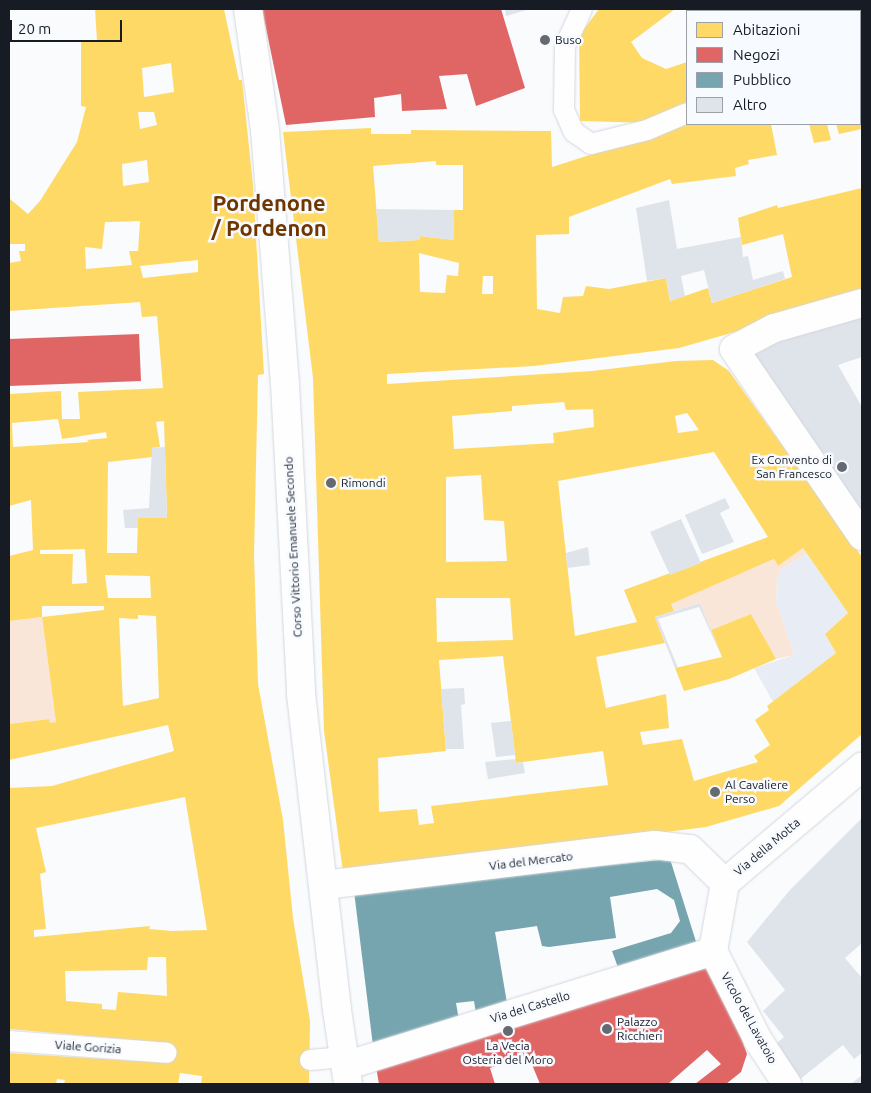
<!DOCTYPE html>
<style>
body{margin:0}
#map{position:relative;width:871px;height:1093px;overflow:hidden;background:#f9fbfd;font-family:Ubuntu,sans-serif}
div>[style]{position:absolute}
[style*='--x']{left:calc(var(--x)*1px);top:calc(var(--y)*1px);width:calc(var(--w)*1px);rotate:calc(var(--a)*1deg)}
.built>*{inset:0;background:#e8edf5}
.green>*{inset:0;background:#f9e6d9}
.homes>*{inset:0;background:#ffd966}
.shops>*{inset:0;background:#e06666}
.public>*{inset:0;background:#76a5af}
.building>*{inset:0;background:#dfe4eb}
.roads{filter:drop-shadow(0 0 1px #d3d7dc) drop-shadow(0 0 1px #d3d7dc)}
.lane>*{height:20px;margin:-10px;padding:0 10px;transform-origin:10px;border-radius:10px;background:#fefeff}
.street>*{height:28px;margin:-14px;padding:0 14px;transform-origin:14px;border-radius:14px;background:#fefeff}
.dots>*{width:14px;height:14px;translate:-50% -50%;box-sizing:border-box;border:2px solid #f7faff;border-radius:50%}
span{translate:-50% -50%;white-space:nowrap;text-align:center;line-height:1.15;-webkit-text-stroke:5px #f7faff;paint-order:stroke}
.poi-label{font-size:12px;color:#161b24}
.left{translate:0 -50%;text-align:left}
.right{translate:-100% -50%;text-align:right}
.street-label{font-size:12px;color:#161b24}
.town-label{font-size:22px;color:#6f3600;font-weight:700}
.frame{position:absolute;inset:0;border:10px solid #161b24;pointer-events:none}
.legend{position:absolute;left:686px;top:10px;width:175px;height:115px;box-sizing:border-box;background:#f7faff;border:1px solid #9da1a7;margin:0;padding:6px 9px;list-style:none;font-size:15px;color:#161b24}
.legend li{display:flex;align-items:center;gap:10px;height:25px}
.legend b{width:25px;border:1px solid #9da1a7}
.scale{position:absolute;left:10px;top:20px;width:112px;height:22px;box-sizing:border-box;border:2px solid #161b24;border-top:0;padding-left:6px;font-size:15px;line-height:18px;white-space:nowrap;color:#161b24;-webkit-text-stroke:4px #f7faff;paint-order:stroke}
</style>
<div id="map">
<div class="built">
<i style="clip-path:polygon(807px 554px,848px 613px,825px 634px,836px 653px,773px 702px,754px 668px,794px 655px,776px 601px,777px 580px,780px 570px)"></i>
</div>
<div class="green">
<i style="clip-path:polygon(803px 548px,807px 554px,780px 570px,777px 580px,776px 601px,794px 655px,776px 659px,751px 614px,711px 630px,700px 603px,674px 611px,671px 604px,774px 559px,778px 566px)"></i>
<i style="clip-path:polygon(42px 617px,56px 722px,50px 723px,48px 719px,9px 724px,9px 621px)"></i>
</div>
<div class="homes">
<i style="clip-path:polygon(evenodd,95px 9px,224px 9px,239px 80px,242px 80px,253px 185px,264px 374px,258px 375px,254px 555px,258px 684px,283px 820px,293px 918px,310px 1021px,309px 1084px,201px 1084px,202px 1076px,180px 1073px,178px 1084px,64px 1084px,65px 1080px,57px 1079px,56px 1084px,9px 1084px,9px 1053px,166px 1063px,169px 1043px,9px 1029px,9px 788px,52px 786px,174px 751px,168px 725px,9px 760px,9px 724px,49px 719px,50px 723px,56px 722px,42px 617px,104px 610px,104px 606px,42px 606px,42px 617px,9px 621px,9px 556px,33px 550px,31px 500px,9px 506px,9px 394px,61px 391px,62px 419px,80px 419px,78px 392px,163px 388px,157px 316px,142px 317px,140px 302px,9px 311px,9px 263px,21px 261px,19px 251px,25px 251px,25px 244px,9px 244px,9px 201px,10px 199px,28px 214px,40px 201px,77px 142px,86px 107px,81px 106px,81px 42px,97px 41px,95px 9px,171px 63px,174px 92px,144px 97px,142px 68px,171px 63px,95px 9px,138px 112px,154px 112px,157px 125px,140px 129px,138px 112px,95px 9px,147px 160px,149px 182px,123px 186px,122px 164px,147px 160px,95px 9px,140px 221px,138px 251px,129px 251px,132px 265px,86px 269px,85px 247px,102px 249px,105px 222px,140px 221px,95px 9px,198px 260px,198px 272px,143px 278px,140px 266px,198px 260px,95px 9px,58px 419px,62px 439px,106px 432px,107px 438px,87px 440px,89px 442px,13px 447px,12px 423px,58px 419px,95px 9px,164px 421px,167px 518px,138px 518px,137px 553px,107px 553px,108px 462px,152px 457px,152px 448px,160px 447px,156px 422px,164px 421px,95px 9px,85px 549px,87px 583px,72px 584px,73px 554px,40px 554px,40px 550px,85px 549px,95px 9px,105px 575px,150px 576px,151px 598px,108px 598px,105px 575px,95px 9px,138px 615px,156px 616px,159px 698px,123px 706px,119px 618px,138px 619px,138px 615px,95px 9px,185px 797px,207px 930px,172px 931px,149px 929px,150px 926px,34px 937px,34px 930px,46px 929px,40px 874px,46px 872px,36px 828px,185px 797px,95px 9px,148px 957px,166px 957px,167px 996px,118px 992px,116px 1010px,102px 1009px,102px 1004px,66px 1001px,65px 971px,147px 970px,148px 957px)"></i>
<i style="clip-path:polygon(599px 9px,675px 9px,631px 42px,642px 58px,666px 69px,687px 62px,687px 109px,652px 123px,580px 121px,579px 36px)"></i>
<i style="clip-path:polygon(728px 9px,832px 9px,829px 11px)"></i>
<i style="clip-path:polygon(839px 9px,862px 9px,860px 59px,860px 11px,836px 11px)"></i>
<i style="clip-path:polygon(860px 74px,862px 74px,862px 129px,839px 134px,836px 124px,860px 124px)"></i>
<i style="clip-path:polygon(evenodd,687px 124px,771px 124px,777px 155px,748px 160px,749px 164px,735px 168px,736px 176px,672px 184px,670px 179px,569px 217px,569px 234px,536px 235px,537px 309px,560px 313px,563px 297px,583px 296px,586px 286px,609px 289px,666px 278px,670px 301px,708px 288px,712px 303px,792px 277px,783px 234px,742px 245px,738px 218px,777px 205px,778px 208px,862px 188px,862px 295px,679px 348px,534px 366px,387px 374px,387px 384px,592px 371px,676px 361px,713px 360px,729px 371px,862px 557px,862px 734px,779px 806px,706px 827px,343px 872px,324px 731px,313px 378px,283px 132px,371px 128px,371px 134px,411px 134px,411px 130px,551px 131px,552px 167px,687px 124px,436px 161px,436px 165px,463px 165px,463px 210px,454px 210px,454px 240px,420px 236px,419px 240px,379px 242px,373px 166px,436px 161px,687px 124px,419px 253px,459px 263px,458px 276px,447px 275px,445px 293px,420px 292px,419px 253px,687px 124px,483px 276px,493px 276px,493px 294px,482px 294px,483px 276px,687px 124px,564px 402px,566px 410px,593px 409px,594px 427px,553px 433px,554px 443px,454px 449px,452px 416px,512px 411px,512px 406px,564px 402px,687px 124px,687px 413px,699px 430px,678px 433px,675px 416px,687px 413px,687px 124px,714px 452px,768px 537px,624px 590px,637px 622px,575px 636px,558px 481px,714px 452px,687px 124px,481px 475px,484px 520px,504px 521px,507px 561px,446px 562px,446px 477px,481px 475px,687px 124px,803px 548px,848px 613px,825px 634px,836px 653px,767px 706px,769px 710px,755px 720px,770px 745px,754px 756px,758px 762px,694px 781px,682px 739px,643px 745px,640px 732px,669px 728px,666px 694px,606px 708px,596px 657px,665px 643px,655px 617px,674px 611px,671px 604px,774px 559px,778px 566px,803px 548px,687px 124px,436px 598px,510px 598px,513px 640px,437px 642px,436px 598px,687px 124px,503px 656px,516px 763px,603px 751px,608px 785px,431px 806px,434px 823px,419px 825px,417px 809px,379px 812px,378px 758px,446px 751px,439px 660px,503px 656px)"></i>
<i style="clip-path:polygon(809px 124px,827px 124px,831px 140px,814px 143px)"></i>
<i style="clip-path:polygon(751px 614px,776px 659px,729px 679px,684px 691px,675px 668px,722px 657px,711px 630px)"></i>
</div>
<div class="shops">
<i style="clip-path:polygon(262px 9px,501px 9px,525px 88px,476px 106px,467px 74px,439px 76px,447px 109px,402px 111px,401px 94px,374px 98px,375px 117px,286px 125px)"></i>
<i style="clip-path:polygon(139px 334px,141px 381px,9px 386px,9px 339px)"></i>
<i style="clip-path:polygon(705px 964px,724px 990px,747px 1054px,741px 1072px,726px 1084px,695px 1084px,721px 1064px,707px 1050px,668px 1084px,540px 1084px,528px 1055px,490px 1068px,495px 1084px,379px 1084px,375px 1061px)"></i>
</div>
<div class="public">
<i style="clip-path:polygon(670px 859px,698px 948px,620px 973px,612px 951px,671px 933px,680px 921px,674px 900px,657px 889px,610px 897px,616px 938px,549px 947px,542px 946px,537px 926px,495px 932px,508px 1009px,477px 1020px,474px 1001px,456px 1003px,460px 1026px,374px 1054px,354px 891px)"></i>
</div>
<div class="building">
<i style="clip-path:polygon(505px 9px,530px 9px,506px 16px)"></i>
<i style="clip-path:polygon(695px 9px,728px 9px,730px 11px,696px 11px)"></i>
<i style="clip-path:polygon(669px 200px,677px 249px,741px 237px,743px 257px,748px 256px,753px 280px,783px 271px,785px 279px,712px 303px,704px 270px,681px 276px,685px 296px,670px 301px,666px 278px,647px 281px,636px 208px)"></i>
<i style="clip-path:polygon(376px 209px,454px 210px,454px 240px,420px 236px,419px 240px,379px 242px)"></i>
<i style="clip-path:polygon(862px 309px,862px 357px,838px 365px,862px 407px,862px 526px,748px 355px,772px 337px)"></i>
<i style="clip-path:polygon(165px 447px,167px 518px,138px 518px,138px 528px,125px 528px,123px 510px,149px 508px,152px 448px)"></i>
<i style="clip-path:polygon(725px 498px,730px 508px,720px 513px,734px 542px,702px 554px,685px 515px)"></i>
<i style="clip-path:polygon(681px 519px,701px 563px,670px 575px,650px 532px)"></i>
<i style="clip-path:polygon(588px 547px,590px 565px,567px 568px,566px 553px)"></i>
<i style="clip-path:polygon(700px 603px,722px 657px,699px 607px,658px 619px,678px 668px,675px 668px,655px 617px)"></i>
<i style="clip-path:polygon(464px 688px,465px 704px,461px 705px,464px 749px,446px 749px,441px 689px)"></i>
<i style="clip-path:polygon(511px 721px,515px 755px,496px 757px,491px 723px)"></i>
<i style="clip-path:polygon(516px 759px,516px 763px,523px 762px,525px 773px,488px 779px,485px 762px)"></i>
<i style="clip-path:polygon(862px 818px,862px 943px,845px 958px,862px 978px,862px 1053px,854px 1059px,843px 1045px,799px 1080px,770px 1049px,784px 1037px,763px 1011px,785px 990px,747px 942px,790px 890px)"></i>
<i style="clip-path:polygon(862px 1075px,862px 1084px,851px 1084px)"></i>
</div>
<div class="roads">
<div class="lane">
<i style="--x:582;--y:9;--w:41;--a:114.7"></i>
<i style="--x:565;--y:46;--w:64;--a:90.9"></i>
<i style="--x:564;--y:110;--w:24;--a:66"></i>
<i style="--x:574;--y:132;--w:21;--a:35"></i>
<i style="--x:591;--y:144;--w:58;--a:-14"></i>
<i style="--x:647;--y:130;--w:43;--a:-23"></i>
<i style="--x:860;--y:70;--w:2;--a:-27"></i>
<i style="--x:9;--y:1041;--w:158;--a:4.3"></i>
<i style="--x:310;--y:1060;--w:36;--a:-5"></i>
</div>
<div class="street">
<i style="--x:248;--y:9;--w:122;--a:82"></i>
<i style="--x:265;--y:130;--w:255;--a:85.5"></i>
<i style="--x:285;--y:384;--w:310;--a:87"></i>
<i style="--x:301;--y:694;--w:318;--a:83.5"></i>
<i style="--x:337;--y:1010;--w:75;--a:81.5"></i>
<i style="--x:862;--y:303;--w:91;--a:164.1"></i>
<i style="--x:774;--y:328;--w:45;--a:152.3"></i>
<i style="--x:734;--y:349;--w:227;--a:55.6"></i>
<i style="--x:324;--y:885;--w:333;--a:-6.9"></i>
<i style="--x:655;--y:845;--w:35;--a:7"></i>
<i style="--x:690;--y:849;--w:49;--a:44.2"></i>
<i style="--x:713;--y:951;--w:69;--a:-80"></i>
<i style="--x:725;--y:883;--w:180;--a:-40.3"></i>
<i style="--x:713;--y:951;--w:100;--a:63.2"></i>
<i style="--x:758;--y:1040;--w:53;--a:56.6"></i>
<i style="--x:348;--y:1065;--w:382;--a:-17.3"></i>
</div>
</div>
<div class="dots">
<i style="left:545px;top:40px;background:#656970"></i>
<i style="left:842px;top:467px;background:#656970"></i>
<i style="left:331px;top:483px;background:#656970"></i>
<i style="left:715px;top:792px;background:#656970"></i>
<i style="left:607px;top:1029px;background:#656970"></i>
<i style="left:508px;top:1031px;background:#656970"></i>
</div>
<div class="poi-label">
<span class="left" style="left:555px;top:40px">Buso</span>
<span class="right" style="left:832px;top:467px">Ex Convento di<br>San Francesco</span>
<span class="left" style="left:341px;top:483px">Rimondi</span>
<span class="left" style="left:725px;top:792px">Al Cavaliere<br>Perso</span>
<span class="left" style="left:617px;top:1029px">Palazzo<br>Ricchieri</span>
<span style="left:508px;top:1053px">La Vecia<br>Osteria del Moro</span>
</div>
<div class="street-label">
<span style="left:293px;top:547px;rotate:-93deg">Corso Vittorio Emanuele Secondo</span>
<span style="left:767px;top:847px;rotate:-40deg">Via della Motta</span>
<span style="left:531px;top:861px;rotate:-7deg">Via del Mercato</span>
<span style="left:530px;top:1007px;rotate:-17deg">Via del Castello</span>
<span style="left:749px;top:1018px;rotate:61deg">Vicolo del Lavatoio</span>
<span style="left:88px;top:1047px;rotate:4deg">Viale Gorizia</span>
</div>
<div class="town-label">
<span style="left:269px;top:215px">Pordenone<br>/ Pordenon</span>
</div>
<div class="frame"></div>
<ul class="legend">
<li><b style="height:14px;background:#ffd966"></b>Abitazioni</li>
<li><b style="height:14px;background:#e06666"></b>Negozi</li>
<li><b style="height:14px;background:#76a5af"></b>Pubblico</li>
<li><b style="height:14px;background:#dfe4eb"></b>Altro</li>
</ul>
<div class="scale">20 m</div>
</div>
